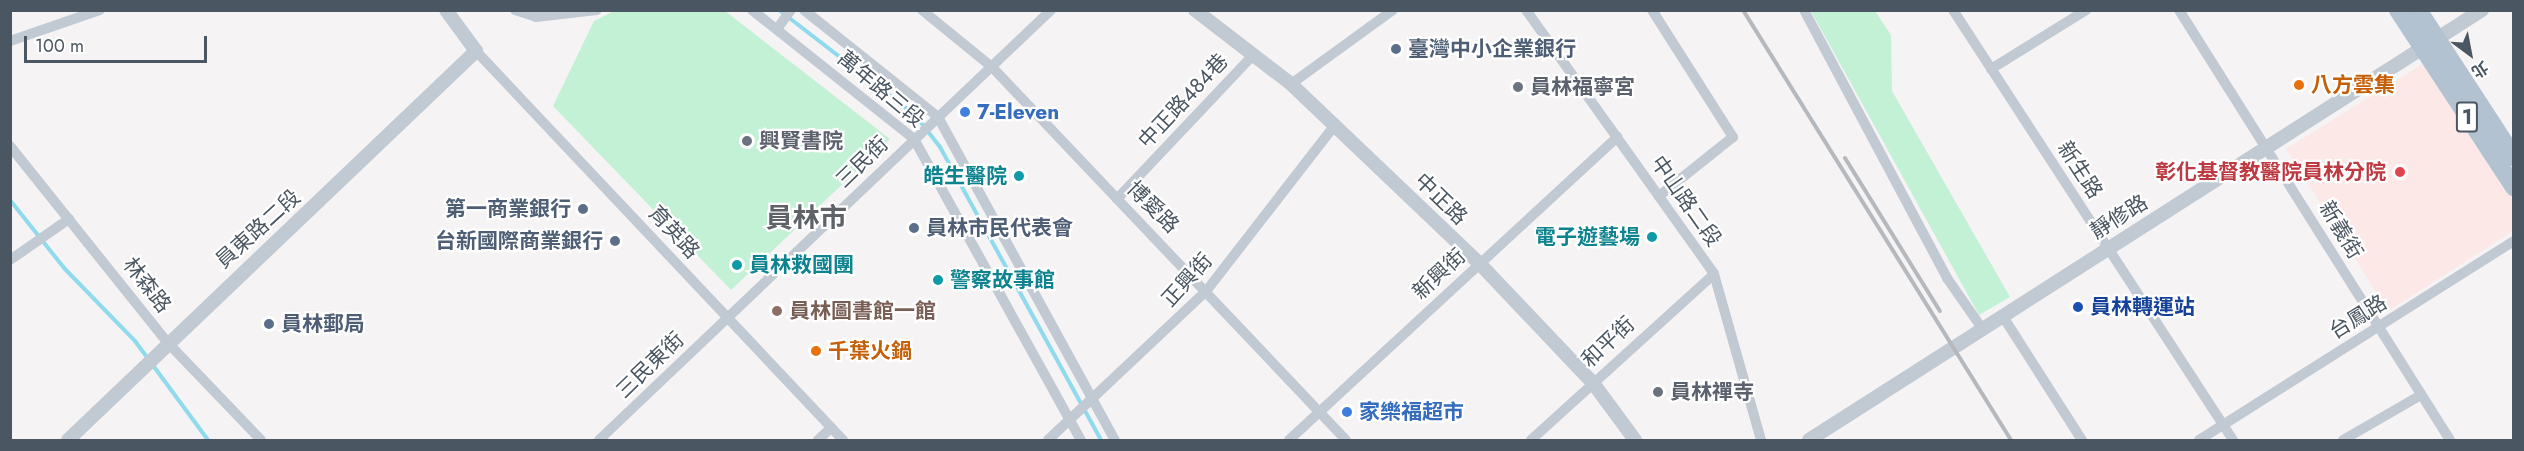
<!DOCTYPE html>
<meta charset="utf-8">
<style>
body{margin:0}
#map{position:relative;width:2524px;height:451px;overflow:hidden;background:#f5f3f3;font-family:Jost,"Noto Sans TC",sans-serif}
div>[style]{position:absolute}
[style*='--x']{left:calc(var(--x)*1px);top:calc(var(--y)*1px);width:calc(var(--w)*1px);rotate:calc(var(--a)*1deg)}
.medical>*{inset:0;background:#fce8e6}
.green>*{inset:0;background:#c3f1d5}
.stream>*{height:4px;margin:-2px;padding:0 2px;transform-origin:2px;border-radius:2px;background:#90daee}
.minor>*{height:10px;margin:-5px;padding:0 5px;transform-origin:5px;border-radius:5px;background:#c1cad2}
.tertiary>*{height:14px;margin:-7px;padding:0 7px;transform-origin:7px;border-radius:7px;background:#c1cad2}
.primary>*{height:18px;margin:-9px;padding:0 9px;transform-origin:9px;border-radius:9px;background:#b3c2d1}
.rail>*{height:4px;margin:-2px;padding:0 2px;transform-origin:2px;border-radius:2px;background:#b5b8bd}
.dots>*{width:16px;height:16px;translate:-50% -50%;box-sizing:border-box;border:3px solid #fff;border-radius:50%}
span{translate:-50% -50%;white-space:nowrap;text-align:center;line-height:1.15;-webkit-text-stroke:4.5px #fff;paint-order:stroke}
.shield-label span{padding:2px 4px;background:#fff;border:2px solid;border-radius:4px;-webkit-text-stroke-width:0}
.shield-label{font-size:20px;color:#4a5661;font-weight:700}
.service-label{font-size:21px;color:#4e5e75;font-weight:700}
.left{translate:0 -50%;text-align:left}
.right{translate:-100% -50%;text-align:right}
.food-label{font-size:21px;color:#c56008;font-weight:700}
.worship-label{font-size:21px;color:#5b616d;font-weight:700}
.street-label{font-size:21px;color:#4a5661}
.shop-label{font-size:21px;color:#366cbe;font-weight:700}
.health-label{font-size:21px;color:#be3a42;font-weight:700}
.culture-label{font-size:21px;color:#0d838f;font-weight:700}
.transit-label{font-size:21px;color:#164399;font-weight:700}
.education-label{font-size:21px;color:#785e54;font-weight:700}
.district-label{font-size:27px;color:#5f6368;font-weight:700}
.frame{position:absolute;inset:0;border:12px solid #4a5661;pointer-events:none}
.north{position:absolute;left:2440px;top:24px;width:60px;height:60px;-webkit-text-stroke:4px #fff;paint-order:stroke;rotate:148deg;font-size:16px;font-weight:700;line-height:24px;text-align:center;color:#4a5661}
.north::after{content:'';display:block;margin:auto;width:21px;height:27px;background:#4a5661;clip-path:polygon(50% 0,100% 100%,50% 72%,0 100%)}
.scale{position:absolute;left:24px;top:36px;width:183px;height:27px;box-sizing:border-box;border:3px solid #4a5661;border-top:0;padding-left:8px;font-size:18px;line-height:21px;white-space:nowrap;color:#4a5661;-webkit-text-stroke:4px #fff;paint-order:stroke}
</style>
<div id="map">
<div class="medical">
<i style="clip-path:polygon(2429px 60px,2513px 195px,2513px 231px,2388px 311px,2286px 149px)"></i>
</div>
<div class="green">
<i style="clip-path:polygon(616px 10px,725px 11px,890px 139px,731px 290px,553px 106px,594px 21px)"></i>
<i style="clip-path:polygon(1811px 11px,1875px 11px,1891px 35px,1892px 91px,2010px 297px,1979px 315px)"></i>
</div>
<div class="stream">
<i style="--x:779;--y:10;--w:172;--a:37.7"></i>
<i style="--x:915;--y:115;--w:41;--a:52"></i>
<i style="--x:940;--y:147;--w:334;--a:61.2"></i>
<i style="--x:10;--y:200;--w:87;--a:51.5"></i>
<i style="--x:64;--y:268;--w:102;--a:45.8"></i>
<i style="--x:135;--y:341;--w:123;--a:53.6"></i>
</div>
<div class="minor">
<i style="--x:515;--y:10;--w:22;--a:18"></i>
<i style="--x:536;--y:17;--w:61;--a:-6.5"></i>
<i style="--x:752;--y:10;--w:207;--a:38.5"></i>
<i style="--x:914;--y:139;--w:344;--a:61"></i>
<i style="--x:804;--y:10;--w:171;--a:38.6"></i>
<i style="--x:938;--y:117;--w:368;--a:61.3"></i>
<i style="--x:922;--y:10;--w:90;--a:39.2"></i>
<i style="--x:992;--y:67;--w:514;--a:46.5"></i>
<i style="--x:1526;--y:10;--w:324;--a:54.5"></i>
<i style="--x:1714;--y:274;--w:173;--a:74.2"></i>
<i style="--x:1652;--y:10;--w:151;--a:57.5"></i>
<i style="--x:1733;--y:137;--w:95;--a:141.4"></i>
<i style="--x:1804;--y:10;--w:304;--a:61.9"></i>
<i style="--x:1947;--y:278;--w:60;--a:55.2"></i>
<i style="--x:1953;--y:10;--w:513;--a:56.93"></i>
<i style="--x:2179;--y:10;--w:508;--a:57.78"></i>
<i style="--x:777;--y:29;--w:24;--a:-54"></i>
<i style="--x:10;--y:41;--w:95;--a:-19"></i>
<i style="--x:476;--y:51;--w:535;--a:46.67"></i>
<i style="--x:1991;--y:69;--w:112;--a:-31.8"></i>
<i style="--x:1291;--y:84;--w:126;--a:-36"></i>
<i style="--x:10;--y:146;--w:253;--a:51.3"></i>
<i style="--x:168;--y:343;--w:134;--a:46.2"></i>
<i style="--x:1117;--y:199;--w:198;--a:-46.6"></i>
<i style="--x:10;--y:260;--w:72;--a:-34.8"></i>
<i style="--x:2002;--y:315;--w:148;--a:57.4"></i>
<i style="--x:599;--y:440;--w:624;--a:-43.57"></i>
<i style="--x:818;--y:440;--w:18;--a:-43"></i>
<i style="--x:1048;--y:440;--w:219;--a:-43.3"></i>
<i style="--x:1207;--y:290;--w:207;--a:-52.2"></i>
<i style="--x:1289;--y:440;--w:447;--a:-42.7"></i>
<i style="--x:1531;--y:440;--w:247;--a:-42.2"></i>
<i style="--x:2199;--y:440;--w:373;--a:-32.3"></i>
<i style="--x:2343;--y:440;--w:90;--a:-30"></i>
</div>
<div class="tertiary">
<i style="--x:1195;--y:10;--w:121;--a:37.6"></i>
<i style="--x:1291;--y:84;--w:260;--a:43.6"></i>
<i style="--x:1479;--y:263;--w:166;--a:46.5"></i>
<i style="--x:1593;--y:383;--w:71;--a:53.6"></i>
<i style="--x:68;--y:440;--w:564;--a:-43.63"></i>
<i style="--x:476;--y:51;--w:51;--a:-126.2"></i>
<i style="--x:1809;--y:440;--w:799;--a:-32.58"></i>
</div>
<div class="primary">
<i style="--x:2398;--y:10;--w:212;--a:56.8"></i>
<i style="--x:2418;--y:10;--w:176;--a:56.9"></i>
</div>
<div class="rail">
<i style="--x:1743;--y:10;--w:507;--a:58.07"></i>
<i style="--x:1845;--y:158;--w:180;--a:58.2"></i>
</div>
<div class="dots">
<i style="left:1396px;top:49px;background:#5c6f8a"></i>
<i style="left:2299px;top:85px;background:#e8710a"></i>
<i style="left:1518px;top:87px;background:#6b7280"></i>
<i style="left:965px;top:112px;background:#3f7fe0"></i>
<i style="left:747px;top:141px;background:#6b7280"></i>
<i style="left:2400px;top:172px;background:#e0444e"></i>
<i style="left:1019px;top:176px;background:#0f9aa8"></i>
<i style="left:583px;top:209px;background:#5c6f8a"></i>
<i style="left:914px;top:228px;background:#5c6f8a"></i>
<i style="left:1652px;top:237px;background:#0f9aa8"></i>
<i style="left:615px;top:241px;background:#5c6f8a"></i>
<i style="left:737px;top:265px;background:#0f9aa8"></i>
<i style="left:938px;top:280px;background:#0f9aa8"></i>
<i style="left:2078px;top:307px;background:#1a4fb4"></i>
<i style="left:777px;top:311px;background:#8d6e63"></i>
<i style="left:269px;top:324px;background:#5c6f8a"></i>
<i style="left:816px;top:351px;background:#e8710a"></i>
<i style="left:1658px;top:392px;background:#6b7280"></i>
<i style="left:1347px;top:412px;background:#3f7fe0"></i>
</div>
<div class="shield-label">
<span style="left:2467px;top:117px">1</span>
</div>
<div class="service-label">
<span class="left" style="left:1408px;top:49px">臺灣中小企業銀行</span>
<span class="right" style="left:571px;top:209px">第一商業銀行</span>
<span class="left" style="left:926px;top:228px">員林市民代表會</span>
<span class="right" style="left:603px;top:241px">台新國際商業銀行</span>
<span class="left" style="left:281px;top:324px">員林郵局</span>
</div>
<div class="food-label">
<span class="left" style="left:2311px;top:85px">八方雲集</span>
<span class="left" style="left:828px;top:351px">千葉火鍋</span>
</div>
<div class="worship-label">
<span class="left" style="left:1530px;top:87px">員林福寧宮</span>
<span class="left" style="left:759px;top:141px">興賢書院</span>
<span class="left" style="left:1670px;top:392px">員林禪寺</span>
</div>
<div class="street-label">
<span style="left:881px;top:89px;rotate:40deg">萬年路三段</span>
<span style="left:1183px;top:101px;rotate:-47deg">中正路484巷</span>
<span style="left:862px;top:162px;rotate:-44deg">三民街</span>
<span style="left:2080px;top:170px;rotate:57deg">新生路</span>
<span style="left:1441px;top:199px;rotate:44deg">中正路</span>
<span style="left:1686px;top:201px;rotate:55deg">中山路二段</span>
<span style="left:1153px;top:207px;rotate:45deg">博愛路</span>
<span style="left:2119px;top:217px;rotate:-32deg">靜修路</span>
<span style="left:258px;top:229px;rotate:-42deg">員東路二段</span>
<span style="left:2341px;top:230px;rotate:59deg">新義街</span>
<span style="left:674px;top:232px;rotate:47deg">育英路</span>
<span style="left:1439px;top:274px;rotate:-43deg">新興街</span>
<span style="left:1187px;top:280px;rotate:-48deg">正興街</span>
<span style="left:147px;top:285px;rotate:52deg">林森路</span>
<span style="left:2358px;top:317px;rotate:-32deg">台鳳路</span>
<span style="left:1608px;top:342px;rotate:-43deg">和平街</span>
<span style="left:650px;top:365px;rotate:-44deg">三民東街</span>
</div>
<div class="shop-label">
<span class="left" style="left:977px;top:112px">7-Eleven</span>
<span class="left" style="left:1359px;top:412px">家樂福超市</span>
</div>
<div class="health-label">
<span class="right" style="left:2386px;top:172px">彰化基督教醫院員林分院</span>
</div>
<div class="culture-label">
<span class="right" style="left:1007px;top:176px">皓生醫院</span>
<span class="right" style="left:1640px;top:237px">電子遊藝場</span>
<span class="left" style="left:749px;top:265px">員林救國團</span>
<span class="left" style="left:950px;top:280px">警察故事館</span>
</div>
<div class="transit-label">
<span class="left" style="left:2090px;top:307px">員林轉運站</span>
</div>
<div class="education-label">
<span class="left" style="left:789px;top:311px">員林圖書館一館</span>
</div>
<div class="district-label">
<span style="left:806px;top:218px">員林市</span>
</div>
<div class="frame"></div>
<div class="north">北</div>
<div class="scale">100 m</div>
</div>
